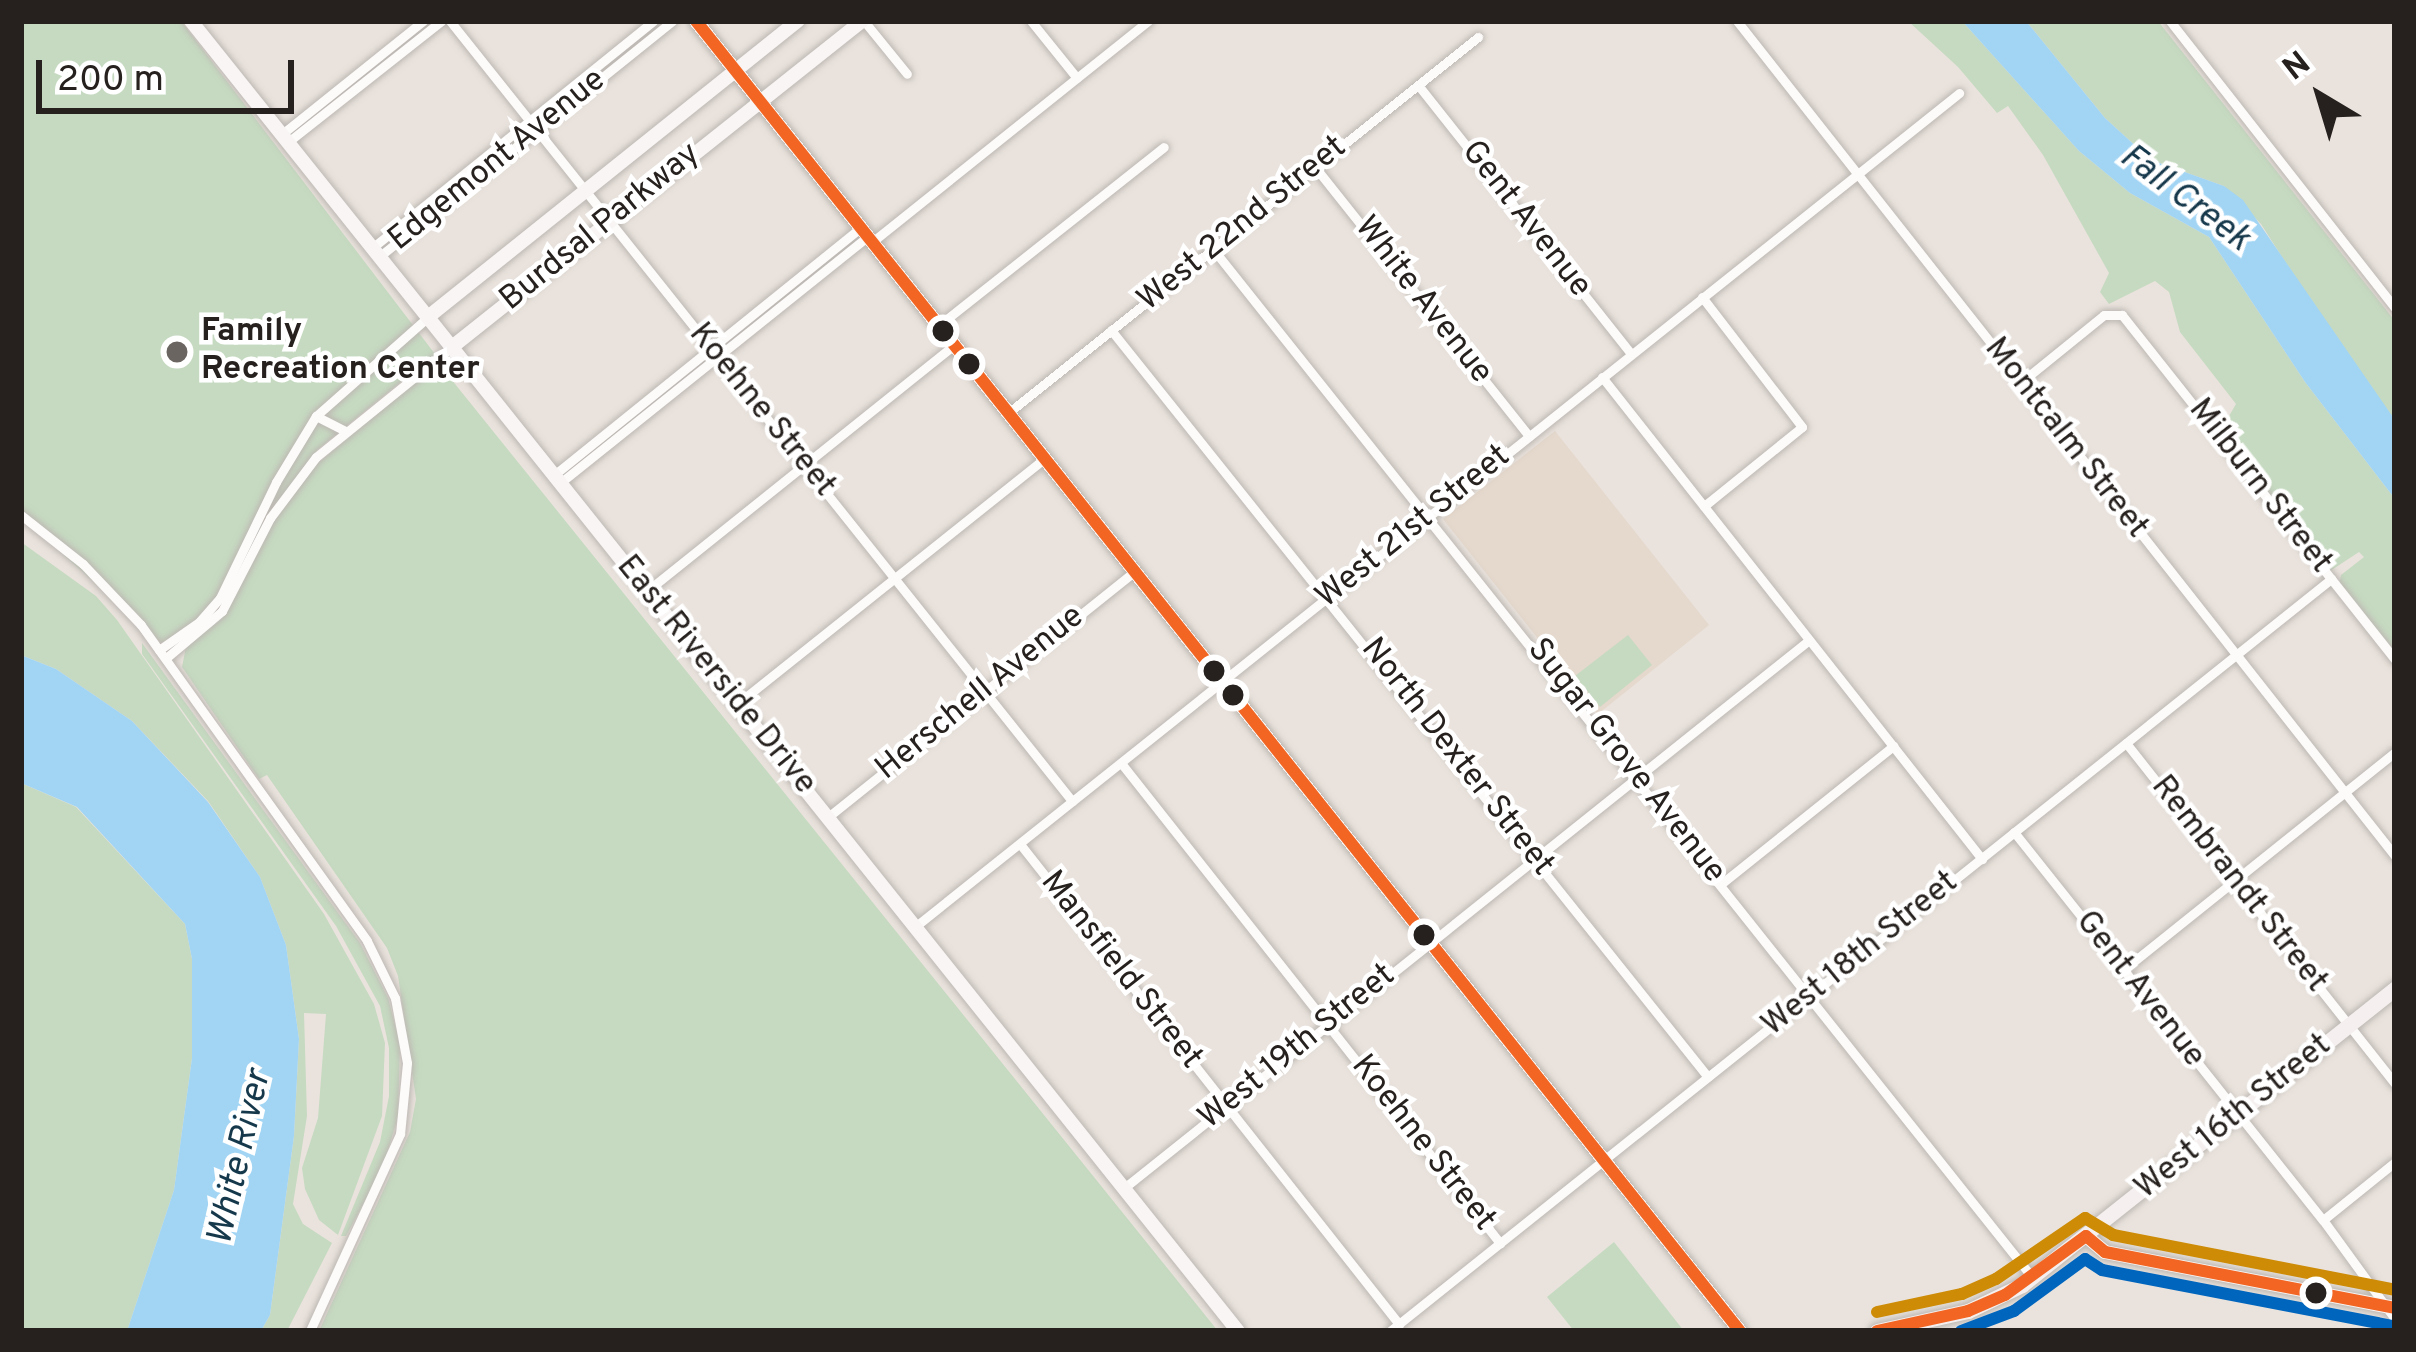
<!DOCTYPE html>
<style>
body{margin:0}
#map{position:relative;width:2416px;height:1352px;overflow:hidden;background:#eae3dd;font-family:Overpass,sans-serif}
div>[style]{position:absolute}
[style*='--x']{left:calc(var(--x)*1px);top:calc(var(--y)*1px);width:calc(var(--w)*1px);rotate:calc(var(--a)*1deg)}
.built>*{inset:0;background:#e5d8cc}
.green>*{inset:0;background:#c6dac1}
.water>*{inset:0;background:#a2d5f4}
.roads{filter:drop-shadow(0 0 3px #bdb8b3) drop-shadow(0 0 3px #bdb8b3)}
.street>*{height:9px;margin:-4.5px;padding:0 4.5px;transform-origin:4.5px;border-radius:4.5px;background:#fcfbfa}
.secondary>*{height:14px;margin:-7px;padding:0 7px;transform-origin:7px;border-radius:7px;background:#f8f5f4}
.primary>*{height:15px;margin:-7.5px;padding:0 7.5px;transform-origin:7.5px;border-radius:7.5px;background:#f5f0ef}
.bus-1>*{height:12px;margin:-6px;padding:0 6px;transform-origin:6px;border-radius:6px;background:#f26522}
.bus-2>*{height:12px;margin:-6px;padding:0 6px;transform-origin:6px;border-radius:6px;background:#0065bd}
.bus-3>*{height:12px;margin:-6px;padding:0 6px;transform-origin:6px;border-radius:6px;background:#cd8b06}
.dots>*{width:33px;height:33px;translate:-50% -50%;box-sizing:border-box;border:6px solid #fff;border-radius:50%}
span{translate:-50% -50%;white-space:nowrap;text-align:center;line-height:1.15;-webkit-text-stroke:9px #fff;paint-order:stroke}
.street-label{font-size:33px;color:#26211e}
.poi-label{font-size:33px;color:#26211e;font-weight:700}
.left{translate:0 -50%;text-align:left}
.water-label{font-size:36px;color:#16384b;font-style:italic}
.frame{position:absolute;inset:0;border:24px solid #26211e;pointer-events:none}
.north{position:absolute;left:2260px;top:36px;width:120px;height:120px;-webkit-text-stroke:9px #fff;paint-order:stroke;rotate:322deg;font-size:33px;font-weight:700;line-height:48px;text-align:center;color:#26211e}
.north::after{content:'';display:block;margin:auto;width:42px;height:54px;background:#26211e;clip-path:polygon(50% 0,100% 100%,50% 72%,0 100%)}
.scale{position:absolute;left:36px;top:60px;width:258px;height:54px;box-sizing:border-box;border:6px solid #26211e;border-top:0;padding-left:15px;font-size:36px;line-height:42px;white-space:nowrap;color:#26211e;-webkit-text-stroke:9px #fff;paint-order:stroke}
</style>
<div id="map">
<div class="built">
<i style="clip-path:polygon(1555px 431px,1709px 625px,1598px 714px,1443px 519px)"></i>
</div>
<div class="green">
<i style="clip-path:polygon(21px 21px,181px 21px,435px 354px,317px 450px,299px 479px,412px 385px,447px 365px,447px 374px,1218px 1331px,319px 1331px,410px 1132px,416px 1099px,398px 976px,387px 948px,267px 775px,259px 779px,182px 667px,186px 647px,229px 607px,258px 544px,220px 606px,165px 646px,21px 517px)"></i>
<i style="clip-path:polygon(1908px 21px,1962px 21px,2079px 151px,2130px 193px,2209px 237px,2305px 382px,2395px 499px,2395px 655px,2339px 586px,2341px 575px,2364px 557px,2359px 552px,2330px 571px,2227px 442px,2229px 416px,2236px 404px,2180px 332px,2169px 292px,2155px 281px,2109px 304px,2100px 292px,2109px 273px,2043px 155px,2008px 106px,1997px 113px,1958px 67px)"></i>
<i style="clip-path:polygon(2026px 21px,2158px 21px,2395px 321px,2395px 420px,2329px 331px,2261px 224px,2224px 186px,2151px 160px,2105px 118px)"></i>
<i style="clip-path:polygon(21px 542px,96px 596px,117px 620px,324px 914px,374px 1004px,385px 1043px,382px 1116px,338px 1235px,319px 1220px,305px 1189px,302px 1168px,318px 1118px,326px 1014px,304px 1013px,307px 1116px,293px 1204px,303px 1224px,332px 1243px,287px 1331px,261px 1331px,270px 1315px,294px 1136px,299px 1039px,286px 945px,260px 877px,208px 801px,132px 721px,56px 669px,21px 655px)"></i>
<i style="clip-path:polygon(1628px 635px,1652px 665px,1600px 707px,1575px 676px)"></i>
<i style="clip-path:polygon(142px 643px,360px 943px,388px 998px,400px 1044px,398px 1117px,382px 1169px,346px 1236px,341px 1236px,380px 1142px,389px 1096px,389px 1048px,380px 1006px,336px 926px,142px 654px)"></i>
<i style="clip-path:polygon(21px 783px,76px 807px,185px 924px,192px 959px,192px 1058px,174px 1190px,127px 1331px,21px 1331px)"></i>
<i style="clip-path:polygon(1614px 1242px,1684px 1331px,1574px 1331px,1547px 1297px)"></i>
</div>
<div class="water">
<i style="clip-path:polygon(1962px 21px,2026px 21px,2105px 118px,2151px 160px,2224px 186px,2243px 200px,2395px 420px,2395px 499px,2305px 382px,2209px 237px,2130px 193px,2079px 151px)"></i>
<i style="clip-path:polygon(21px 655px,56px 669px,132px 721px,208px 802px,260px 877px,286px 945px,299px 1039px,294px 1136px,270px 1315px,261px 1331px,127px 1331px,174px 1190px,192px 1058px,192px 959px,185px 924px,77px 807px,21px 783px)"></i>
</div>
<div class="roads">
<div class="street">
<i style="--x:450;--y:21;--w:998;--a:51.43"></i>
<i style="--x:864;--y:21;--w:68;--a:50.9"></i>
<i style="--x:1031;--y:21;--w:73;--a:51.1"></i>
<i style="--x:1737;--y:21;--w:1063;--a:51.76"></i>
<i style="--x:2170;--y:21;--w:365;--a:51.9"></i>
<i style="--x:1418;--y:85;--w:343;--a:51.6"></i>
<i style="--x:282;--y:134;--w:181;--a:-38.7"></i>
<i style="--x:288;--y:142;--w:195;--a:-38.3"></i>
<i style="--x:1315;--y:167;--w:344;--a:51.5"></i>
<i style="--x:872;--y:242;--w:354;--a:-38.7"></i>
<i style="--x:372;--y:248;--w:361;--a:-38.9"></i>
<i style="--x:1213;--y:249;--w:1314;--a:51.46"></i>
<i style="--x:380;--y:256;--w:375;--a:-38.8"></i>
<i style="--x:1702;--y:297;--w:164;--a:52.4"></i>
<i style="--x:1802;--y:427;--w:126;--a:141.1"></i>
<i style="--x:938;--y:326;--w:288;--a:-38.4"></i>
<i style="--x:1111;--y:330;--w:956;--a:51.37"></i>
<i style="--x:1602;--y:377;--w:614;--a:51.75"></i>
<i style="--x:2020;--y:383;--w:108;--a:-39"></i>
<i style="--x:2104;--y:315;--w:18;--a:0"></i>
<i style="--x:2122;--y:315;--w:440;--a:51.6"></i>
<i style="--x:1008;--y:413;--w:602;--a:-38.66"></i>
<i style="--x:316;--y:416;--w:34;--a:27"></i>
<i style="--x:554;--y:475;--w:395;--a:-38.9"></i>
<i style="--x:560;--y:483;--w:395;--a:-38.7"></i>
<i style="--x:21;--y:515;--w:79;--a:38.3"></i>
<i style="--x:83;--y:564;--w:84;--a:46.4"></i>
<i style="--x:141;--y:625;--w:388;--a:54.4"></i>
<i style="--x:367;--y:941;--w:64;--a:63.8"></i>
<i style="--x:395;--y:998;--w:66;--a:79.5"></i>
<i style="--x:407;--y:1063;--w:71;--a:95.6"></i>
<i style="--x:400;--y:1134;--w:217;--a:114.6"></i>
<i style="--x:647;--y:591;--w:393;--a:-38.7"></i>
<i style="--x:159;--y:650;--w:49;--a:-35"></i>
<i style="--x:199;--y:622;--w:32;--a:-49"></i>
<i style="--x:220;--y:598;--w:129;--a:-64.2"></i>
<i style="--x:276;--y:482;--w:77;--a:-58.8"></i>
<i style="--x:316;--y:416;--w:149;--a:-41.5"></i>
<i style="--x:166;--y:658;--w:73;--a:-40"></i>
<i style="--x:222;--y:611;--w:105;--a:-62.7"></i>
<i style="--x:270;--y:518;--w:76;--a:-53"></i>
<i style="--x:316;--y:457;--w:175;--a:-39"></i>
<i style="--x:737;--y:704;--w:393;--a:-38.6"></i>
<i style="--x:2126;--y:743;--w:434;--a:51.7"></i>
<i style="--x:1121;--y:763;--w:612;--a:51.71"></i>
<i style="--x:828;--y:817;--w:393;--a:-38.7"></i>
<i style="--x:2014;--y:832;--w:496;--a:51.5"></i>
<i style="--x:2323;--y:1220;--w:122;--a:54"></i>
<i style="--x:1020;--y:844;--w:612;--a:51.71"></i>
<i style="--x:1721;--y:884;--w:221;--a:-38.7"></i>
<i style="--x:916;--y:926;--w:1335;--a:-38.61"></i>
<i style="--x:2123;--y:970;--w:349;--a:-38.7"></i>
<i style="--x:1124;--y:1188;--w:877;--a:-38.66"></i>
<i style="--x:2323;--y:1220;--w:92;--a:-38.9"></i>
<i style="--x:1390;--y:1331;--w:1205;--a:-38.63"></i>
</div>
<div class="secondary">
<i style="--x:191;--y:21;--w:1677;--a:51.37"></i>
<i style="--x:696;--y:21;--w:1675;--a:51.45"></i>
<i style="--x:428;--y:317;--w:474;--a:-38.7"></i>
<i style="--x:452;--y:347;--w:524;--a:-38.49"></i>
<i style="--x:2086;--y:1236;--w:25;--a:40"></i>
<i style="--x:2105;--y:1252;--w:295;--a:10.9"></i>
</div>
<div class="primary">
<i style="--x:1877;--y:1331;--w:93;--a:-12.4"></i>
<i style="--x:1968;--y:1311;--w:60;--a:-25.7"></i>
<i style="--x:2022;--y:1285;--w:477;--a:-38.5"></i>
</div>
</div>
<div class="bus-1">
<i style="--x:696;--y:21;--w:1675;--a:51.45"></i>
<i style="--x:1877;--y:1331;--w:93;--a:-12.4"></i>
<i style="--x:1968;--y:1311;--w:40;--a:-23.4"></i>
<i style="--x:2005;--y:1295;--w:100;--a:-36.1"></i>
<i style="--x:2086;--y:1236;--w:25;--a:40"></i>
<i style="--x:2105;--y:1252;--w:295;--a:10.9"></i>
</div>
<div class="bus-2">
<i style="--x:1961;--y:1331;--w:57;--a:-20.7"></i>
<i style="--x:2014;--y:1311;--w:88;--a:-36.2"></i>
<i style="--x:2085;--y:1259;--w:20;--a:33"></i>
<i style="--x:2102;--y:1270;--w:295;--a:10.9"></i>
</div>
<div class="bus-3">
<i style="--x:1877;--y:1312;--w:87;--a:-12"></i>
<i style="--x:1962;--y:1294;--w:37;--a:-24"></i>
<i style="--x:1996;--y:1279;--w:108;--a:-34.4"></i>
<i style="--x:2085;--y:1218;--w:33;--a:31"></i>
<i style="--x:2113;--y:1235;--w:287;--a:11"></i>
</div>
<div class="dots">
<i style="left:943px;top:331px;background:#26211e"></i>
<i style="left:177px;top:352px;background:#6b6561"></i>
<i style="left:969px;top:364px;background:#26211e"></i>
<i style="left:1214px;top:671px;background:#26211e"></i>
<i style="left:1233px;top:695px;background:#26211e"></i>
<i style="left:1424px;top:935px;background:#26211e"></i>
<i style="left:2316px;top:1293px;background:#26211e"></i>
</div>
<div class="street-label">
<span style="left:498px;top:161px;rotate:-39deg">Edgemont Avenue</span>
<span style="left:1525px;top:220px;rotate:52deg">Gent Avenue</span>
<span style="left:1243px;top:225px;rotate:-39deg">West 22nd Street</span>
<span style="left:601px;top:228px;rotate:-39deg">Burdsal Parkway</span>
<span style="left:1422px;top:301px;rotate:52deg">White Avenue</span>
<span style="left:761px;top:411px;rotate:51deg">Koehne Street</span>
<span style="left:2065px;top:439px;rotate:52deg">Montcalm Street</span>
<span style="left:2259px;top:487px;rotate:52deg">Milburn Street</span>
<span style="left:1414px;top:528px;rotate:-39deg">West 21st Street</span>
<span style="left:715px;top:676px;rotate:51deg">East Riverside Drive</span>
<span style="left:981px;top:694px;rotate:-39deg">Herschell Avenue</span>
<span style="left:1456px;top:758px;rotate:52deg">North Dexter Street</span>
<span style="left:1625px;top:762px;rotate:52deg">Sugar Grove Avenue</span>
<span style="left:2238px;top:885px;rotate:52deg">Rembrandt Street</span>
<span style="left:1861px;top:955px;rotate:-39deg">West 18th Street</span>
<span style="left:1120px;top:971px;rotate:52deg">Mansfield Street</span>
<span style="left:2139px;top:990px;rotate:52deg">Gent Avenue</span>
<span style="left:1298px;top:1048px;rotate:-39deg">West 19th Street</span>
<span style="left:2234px;top:1118px;rotate:-39deg">West 16th Street</span>
<span style="left:1422px;top:1144px;rotate:52deg">Koehne Street</span>
</div>
<div class="poi-label">
<span class="left" style="left:201px;top:352px">Family<br>Recreation Center</span>
</div>
<div class="water-label">
<span style="left:2184px;top:199px;rotate:37deg">Fall Creek</span>
<span style="left:241px;top:1158px;rotate:-77deg">White River</span>
</div>
<div class="frame"></div>
<div class="north">N</div>
<div class="scale">200 m</div>
</div>
